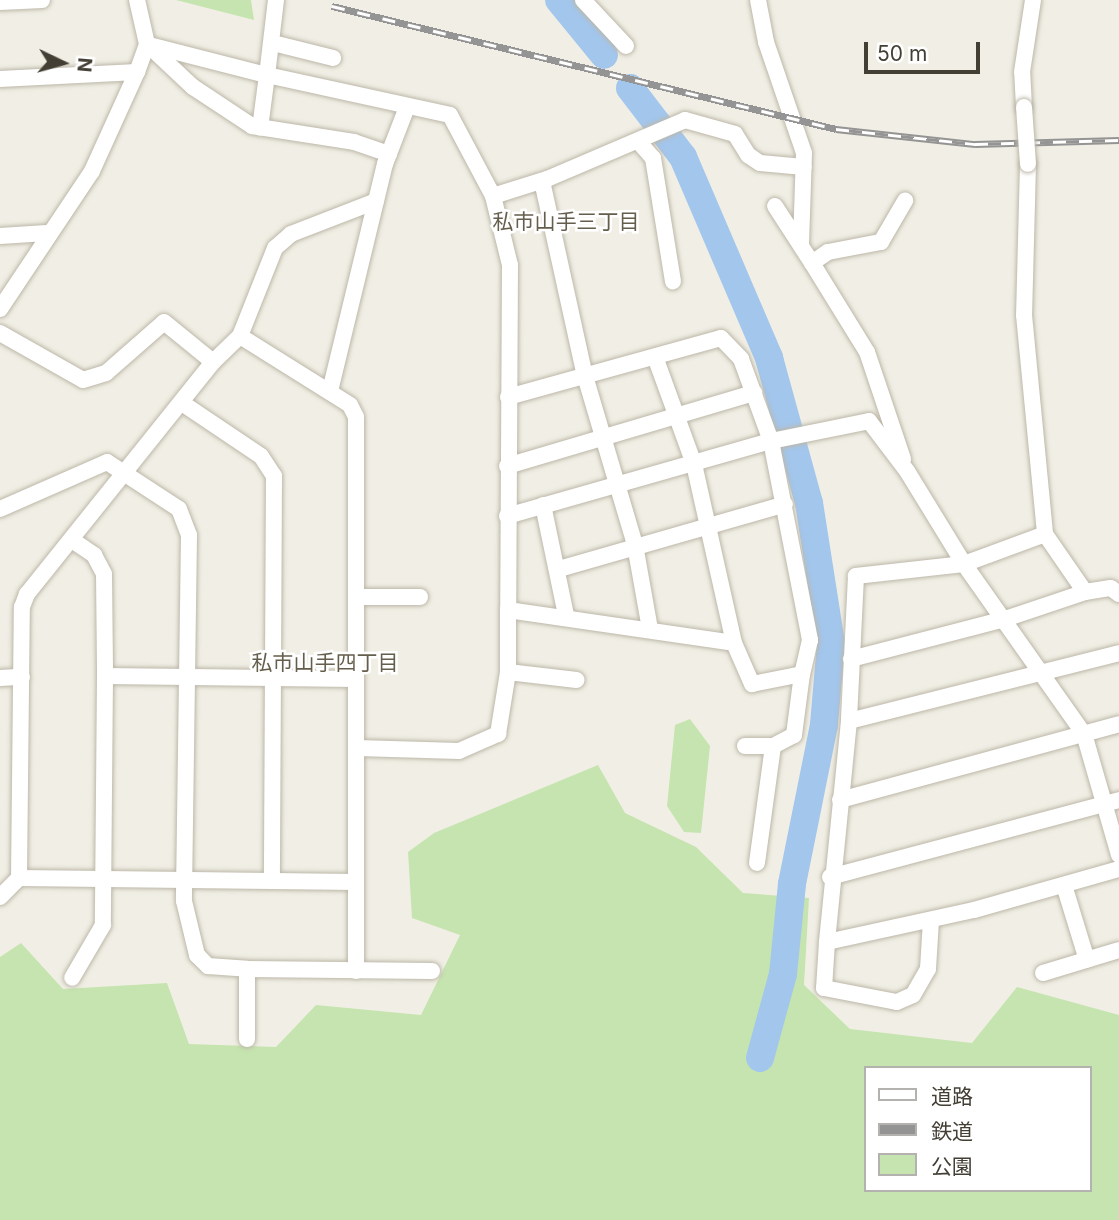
<!DOCTYPE html>
<meta charset="utf-8">
<style>
body{margin:0}
#map{position:relative;width:1119px;height:1220px;overflow:hidden;background:#f1efe5;font-family:Inter,"Noto Sans JP",sans-serif}
div>[style]{position:absolute}
[style*='--x']{left:calc(var(--x)*1px);top:calc(var(--y)*1px);width:calc(var(--w)*1px);rotate:calc(var(--a)*1deg)}
.green>*{inset:0;background:#c6e4af}
.river>*{height:28px;margin:-14px;padding:0 14px;transform-origin:14px;border-radius:14px;background:#a3c6ec}
.roads{filter:drop-shadow(0 0 2px #bcb7a8) drop-shadow(0 0 2px #bcb7a8)}
.minor>*{height:16px;margin:-8px;padding:0 8px;transform-origin:8px;border-radius:8px;background:#fff}
.rail>*{height:7px;margin-top:-3.5px;transform-origin:0;background:repeating-linear-gradient(90deg,#fff 0 13px,#949494 0 26px);box-sizing:border-box;border-block:2px solid #949494}
.bridges{filter:drop-shadow(0 0 2px #bcb7a8) drop-shadow(0 0 2px #bcb7a8)}
.minor-bridge>*{height:16px;margin:-8px;padding:0 8px;transform-origin:8px;border-radius:8px;background:#fff}
span{translate:-50% -50%;white-space:nowrap;text-align:center;line-height:1.15;-webkit-text-stroke:5px #fff;paint-order:stroke}
.neighbourhood-label{font-size:21px;color:#665e4c}
.legend{position:absolute;left:864px;top:1066px;width:228px;height:126px;box-sizing:border-box;background:#fff;border:2px solid #b4b2ae;margin:0;padding:9px 12px;list-style:none;font-size:21px;color:#433f35}
.legend li{display:flex;align-items:center;gap:14px;height:35px}
.legend b{width:35px;border:2px solid #b4b2ae}
.north{position:absolute;left:28px;top:28px;width:70px;height:70px;-webkit-text-stroke:5px #fff;paint-order:stroke;rotate:95deg;font-size:19px;font-weight:700;line-height:28px;text-align:center;color:#433f35}
.north::after{content:'';display:block;margin:auto;width:24px;height:32px;background:#433f35;clip-path:polygon(50% 0,100% 100%,50% 72%,0 100%)}
.scale{position:absolute;left:864px;top:42px;width:116px;height:32px;box-sizing:border-box;border:4px solid #433f35;border-top:0;padding-left:9px;font-size:21px;line-height:24px;white-space:nowrap;color:#433f35;-webkit-text-stroke:5px #fff;paint-order:stroke}
</style>
<div id="map">
<div class="green">
<i style="clip-path:polygon(176px 0,251px 0,254px 20px)"></i>
<i style="clip-path:polygon(690px 719px,710px 746px,701px 833px,684px 832px,667px 806px,675px 725px)"></i>
<i style="clip-path:polygon(evenodd,598px 765px,625px 813px,696px 847px,743px 893px,809px 898px,804px 985px,850px 1029px,972px 1043px,1017px 987px,1119px 1015px,1119px 1220px,0 1220px,0 957px,21px 943px,63px 989px,167px 983px,189px 1044px,276px 1047px,316px 1005px,421px 1015px,460px 935px,412px 918px,408px 852px,434px 833px,598px 765px,865px 1068px,1089px 1068px,1089px 1190px,865px 1190px,865px 1068px)"></i>
</div>
<div class="river">
<i style="--x:559;--y:0;--w:71;--a:50.7"></i>
<i style="--x:630;--y:88;--w:87;--a:52.5"></i>
<i style="--x:683;--y:157;--w:219;--a:66.8"></i>
<i style="--x:769;--y:358;--w:150;--a:74.6"></i>
<i style="--x:809;--y:503;--w:142;--a:81.1"></i>
<i style="--x:831;--y:643;--w:82;--a:94.9"></i>
<i style="--x:824;--y:725;--w:162;--a:101.4"></i>
<i style="--x:792;--y:884;--w:90;--a:95.7"></i>
<i style="--x:783;--y:974;--w:87;--a:105.3"></i>
</div>
<div class="roads">
<div class="minor">
<i style="--x:276;--y:0;--w:76;--a:96.8"></i>
<i style="--x:267;--y:75;--w:187;--a:12.3"></i>
<i style="--x:450;--y:115;--w:92;--a:62"></i>
<i style="--x:493;--y:196;--w:71;--a:76.2"></i>
<i style="--x:510;--y:265;--w:345;--a:90.3"></i>
<i style="--x:508;--y:610;--w:228;--a:8.3"></i>
<i style="--x:734;--y:643;--w:183;--a:-102.6"></i>
<i style="--x:694;--y:464;--w:114;--a:-110"></i>
<i style="--x:583;--y:0;--w:63;--a:46.9"></i>
<i style="--x:758;--y:0;--w:43;--a:79.2"></i>
<i style="--x:766;--y:42;--w:117;--a:71.1"></i>
<i style="--x:804;--y:153;--w:91;--a:91.9"></i>
<i style="--x:0;--y:2;--w:42;--a:-2.7"></i>
<i style="--x:273;--y:43;--w:62;--a:14"></i>
<i style="--x:147;--y:44;--w:63;--a:43.1"></i>
<i style="--x:193;--y:87;--w:71;--a:33.5"></i>
<i style="--x:252;--y:126;--w:103;--a:8.9"></i>
<i style="--x:354;--y:142;--w:37;--a:19"></i>
<i style="--x:149;--y:45;--w:122;--a:14.3"></i>
<i style="--x:267;--y:75;--w:53;--a:97.5"></i>
<i style="--x:0;--y:79;--w:137;--a:-2.9"></i>
<i style="--x:137;--y:72;--w:30;--a:-70"></i>
<i style="--x:147;--y:44;--w:45;--a:-102.8"></i>
<i style="--x:1024;--y:107;--w:35;--a:-93"></i>
<i style="--x:1022;--y:72;--w:73;--a:-81.3"></i>
<i style="--x:638;--y:141;--w:23;--a:49"></i>
<i style="--x:653;--y:158;--w:125;--a:80.8"></i>
<i style="--x:1028;--y:164;--w:151;--a:91.5"></i>
<i style="--x:1024;--y:315;--w:220;--a:84.5"></i>
<i style="--x:1045;--y:534;--w:70;--a:55.4"></i>
<i style="--x:1085;--y:592;--w:26;--a:-9"></i>
<i style="--x:1111;--y:588;--w:10;--a:37"></i>
<i style="--x:542;--y:181;--w:200;--a:77.6"></i>
<i style="--x:585;--y:376;--w:176;--a:73.5"></i>
<i style="--x:635;--y:545;--w:85;--a:79.9"></i>
<i style="--x:493;--y:196;--w:57;--a:-17.5"></i>
<i style="--x:547;--y:179;--w:150;--a:-23.1"></i>
<i style="--x:685;--y:120;--w:52;--a:15.6"></i>
<i style="--x:735;--y:134;--w:25;--a:58"></i>
<i style="--x:748;--y:155;--w:14;--a:34"></i>
<i style="--x:760;--y:163;--w:44;--a:5.2"></i>
<i style="--x:775;--y:206;--w:68;--a:57"></i>
<i style="--x:812;--y:263;--w:19;--a:-35"></i>
<i style="--x:828;--y:252;--w:54;--a:-10.7"></i>
<i style="--x:881;--y:242;--w:48;--a:-59.7"></i>
<i style="--x:0;--y:236;--w:47;--a:-3.7"></i>
<i style="--x:812;--y:263;--w:105;--a:58.3"></i>
<i style="--x:867;--y:352;--w:113;--a:71.4"></i>
<i style="--x:0;--y:309;--w:166;--a:-56.3"></i>
<i style="--x:92;--y:171;--w:109;--a:-65.6"></i>
<i style="--x:0;--y:333;--w:95;--a:29.5"></i>
<i style="--x:83;--y:380;--w:24;--a:-17"></i>
<i style="--x:106;--y:373;--w:77;--a:-41.3"></i>
<i style="--x:164;--y:322;--w:63;--a:39.2"></i>
<i style="--x:213;--y:362;--w:37;--a:-44"></i>
<i style="--x:240;--y:336;--w:95;--a:-68.3"></i>
<i style="--x:275;--y:248;--w:21;--a:-41"></i>
<i style="--x:291;--y:234;--w:91;--a:-21.2"></i>
<i style="--x:240;--y:336;--w:130;--a:32.1"></i>
<i style="--x:350;--y:405;--w:13;--a:63"></i>
<i style="--x:356;--y:417;--w:554;--a:90"></i>
<i style="--x:330;--y:391;--w:234;--a:-76.4"></i>
<i style="--x:385;--y:164;--w:61;--a:-68.9"></i>
<i style="--x:508;--y:397;--w:221;--a:-15.5"></i>
<i style="--x:721;--y:338;--w:29;--a:46"></i>
<i style="--x:741;--y:359;--w:87;--a:69.9"></i>
<i style="--x:771;--y:441;--w:203;--a:78.9"></i>
<i style="--x:810;--y:640;--w:35;--a:103"></i>
<i style="--x:182;--y:403;--w:95;--a:33.9"></i>
<i style="--x:261;--y:456;--w:24;--a:57"></i>
<i style="--x:274;--y:476;--w:405;--a:90.3"></i>
<i style="--x:507;--y:466;--w:258;--a:-16.5"></i>
<i style="--x:543;--y:505;--w:112;--a:78.2"></i>
<i style="--x:0;--y:509;--w:117;--a:-23.7"></i>
<i style="--x:107;--y:462;--w:86;--a:33.1"></i>
<i style="--x:179;--y:509;--w:28;--a:69"></i>
<i style="--x:189;--y:535;--w:366;--a:90.8"></i>
<i style="--x:184;--y:901;--w:56;--a:76.5"></i>
<i style="--x:197;--y:955;--w:16;--a:45"></i>
<i style="--x:208;--y:966;--w:39;--a:4"></i>
<i style="--x:247;--y:969;--w:185;--a:0.6"></i>
<i style="--x:507;--y:516;--w:274;--a:-15.9"></i>
<i style="--x:771;--y:441;--w:100;--a:-11.5"></i>
<i style="--x:869;--y:421;--w:63;--a:52.8"></i>
<i style="--x:907;--y:471;--w:109;--a:58.5"></i>
<i style="--x:964;--y:564;--w:86;--a:-20.3"></i>
<i style="--x:72;--y:540;--w:27;--a:34"></i>
<i style="--x:94;--y:555;--w:21;--a:62"></i>
<i style="--x:104;--y:574;--w:102;--a:89.4"></i>
<i style="--x:105;--y:676;--w:249;--a:90.5"></i>
<i style="--x:103;--y:925;--w:61;--a:120.3"></i>
<i style="--x:559;--y:569;--w:235;--a:-16"></i>
<i style="--x:356;--y:597;--w:64;--a:0"></i>
<i style="--x:734;--y:643;--w:45;--a:66.3"></i>
<i style="--x:752;--y:684;--w:51;--a:-11.3"></i>
<i style="--x:802;--y:674;--w:62;--a:97.5"></i>
<i style="--x:794;--y:735;--w:24;--a:152"></i>
<i style="--x:773;--y:746;--w:118;--a:97.8"></i>
<i style="--x:851;--y:659;--w:159;--a:-14.6"></i>
<i style="--x:1005;--y:619;--w:84;--a:-18.6"></i>
<i style="--x:508;--y:672;--w:69;--a:6.6"></i>
<i style="--x:105;--y:676;--w:251;--a:0.7"></i>
<i style="--x:0;--y:678;--w:22;--a:-3"></i>
<i style="--x:849;--y:721;--w:278;--a:-14.1"></i>
<i style="--x:745;--y:746;--w:28;--a:0"></i>
<i style="--x:357;--y:748;--w:102;--a:1.7"></i>
<i style="--x:459;--y:751;--w:43;--a:-23.6"></i>
<i style="--x:498;--y:734;--w:63;--a:-80.8"></i>
<i style="--x:508;--y:672;--w:62;--a:-90"></i>
<i style="--x:840;--y:800;--w:289;--a:-15.2"></i>
<i style="--x:1119;--y:855;--w:126;--a:-106.1"></i>
<i style="--x:1084;--y:734;--w:208;--a:-125.2"></i>
<i style="--x:964;--y:564;--w:109;--a:173.7"></i>
<i style="--x:856;--y:576;--w:145;--a:92.8"></i>
<i style="--x:849;--y:721;--w:222;--a:95.7"></i>
<i style="--x:827;--y:942;--w:150;--a:-12.3"></i>
<i style="--x:974;--y:910;--w:151;--a:-15.8"></i>
<i style="--x:830;--y:877;--w:299;--a:-14.9"></i>
<i style="--x:19;--y:878;--w:337;--a:0.7"></i>
<i style="--x:1064;--y:885;--w:78;--a:73"></i>
<i style="--x:0;--y:897;--w:27;--a:-45"></i>
<i style="--x:19;--y:878;--w:271;--a:-89.4"></i>
<i style="--x:22;--y:607;--w:14;--a:-69"></i>
<i style="--x:27;--y:594;--w:297;--a:-51.3"></i>
<i style="--x:827;--y:942;--w:46;--a:93.7"></i>
<i style="--x:824;--y:988;--w:74;--a:10.9"></i>
<i style="--x:897;--y:1002;--w:17;--a:-24"></i>
<i style="--x:913;--y:995;--w:30;--a:-60"></i>
<i style="--x:928;--y:969;--w:49;--a:-86.5"></i>
<i style="--x:247;--y:969;--w:70;--a:90"></i>
<i style="--x:1043;--y:973;--w:79;--a:-16.8"></i>
</div>
</div>
<div class="rail">
<i style="--x:332;--y:6;--w:519;--a:13.71"></i>
<i style="--x:836;--y:129;--w:140;--a:6.2"></i>
<i style="--x:975;--y:144;--w:144;--a:-1.6"></i>
</div>
<div class="bridges">
<div class="minor-bridge">
<i style="--x:1024;--y:107;--w:57;--a:86"></i>
</div>
</div>
<div class="neighbourhood-label">
<span style="left:566px;top:222px">私市山手三丁目</span>
<span style="left:325px;top:663px">私市山手四丁目</span>
</div>
<ul class="legend">
<li><b style="height:9px;background:#fff"></b>道路</li>
<li><b style="height:9px;background:#949494"></b>鉄道</li>
<li><b style="height:19px;background:#c6e4af"></b>公園</li>
</ul>
<div class="north">N</div>
<div class="scale">50 m</div>
</div>
